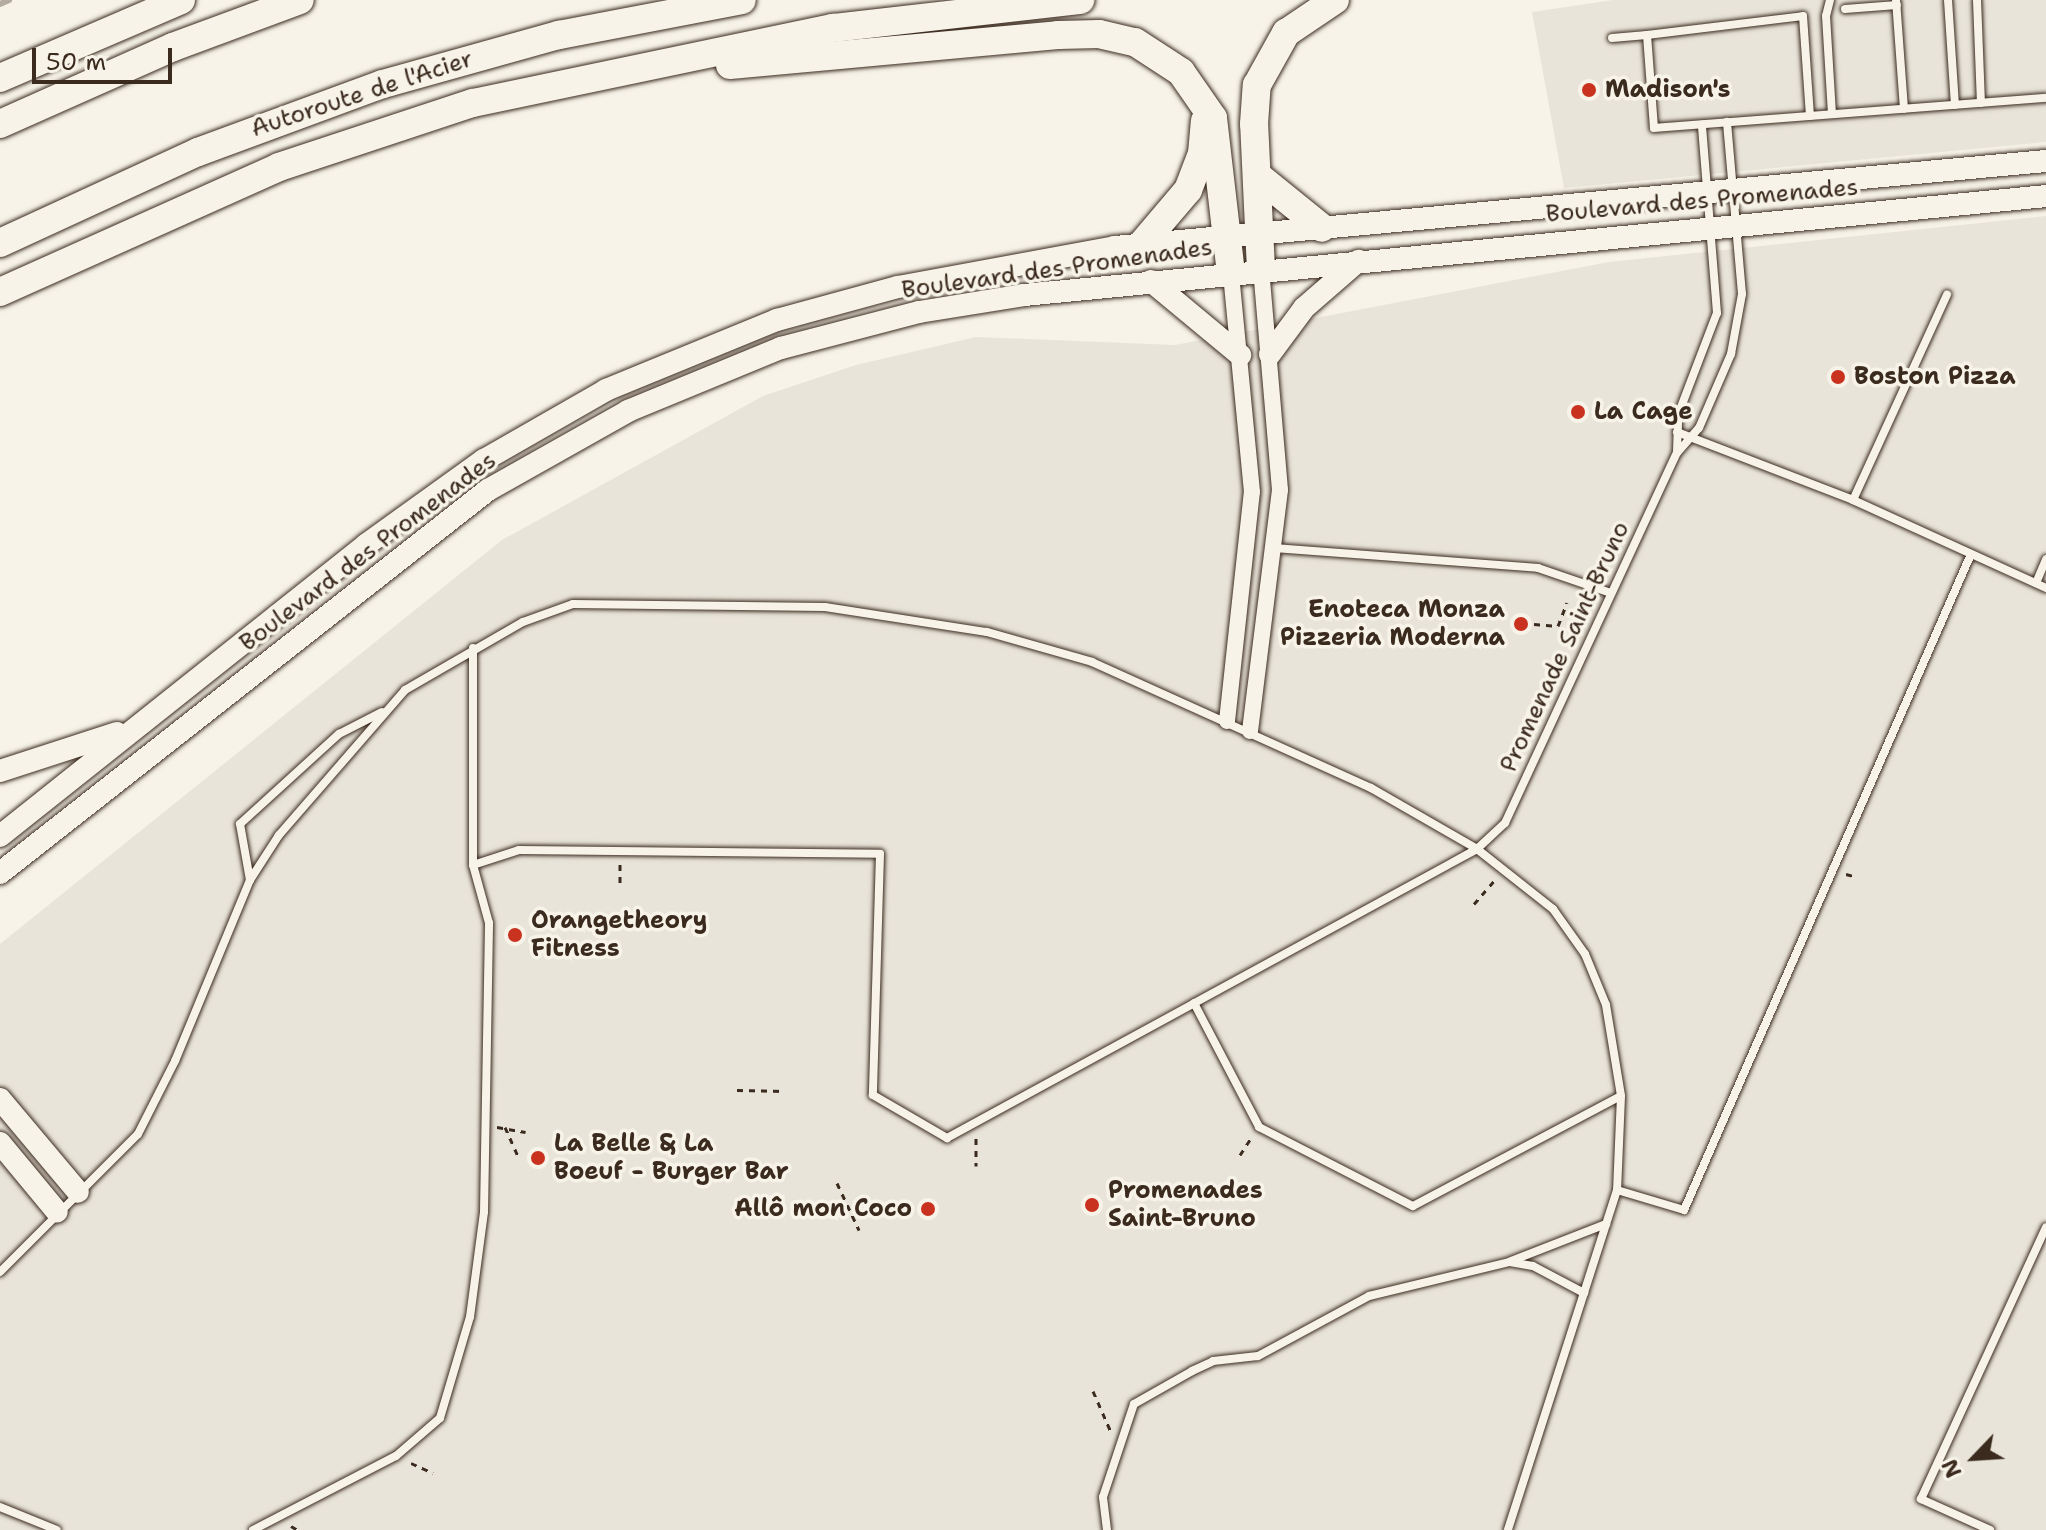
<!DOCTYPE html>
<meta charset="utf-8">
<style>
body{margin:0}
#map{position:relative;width:2046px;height:1530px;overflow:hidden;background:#f7f3e8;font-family:"Shantell Sans",sans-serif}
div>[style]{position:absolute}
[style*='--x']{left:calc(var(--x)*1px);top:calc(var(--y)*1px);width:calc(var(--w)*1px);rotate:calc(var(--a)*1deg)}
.built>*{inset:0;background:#e9e4d9}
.stream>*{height:6px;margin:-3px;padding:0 3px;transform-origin:3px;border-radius:3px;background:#b4aca0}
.path>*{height:3px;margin-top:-1.5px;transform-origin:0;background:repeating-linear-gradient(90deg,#3b2a1e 0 6px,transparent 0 12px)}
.roads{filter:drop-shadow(0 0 2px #3b2a1e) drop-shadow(0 0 2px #3b2a1e)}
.lane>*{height:8px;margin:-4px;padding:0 4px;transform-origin:4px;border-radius:4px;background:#f7f3e8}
.street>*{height:16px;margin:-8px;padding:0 8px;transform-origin:8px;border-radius:8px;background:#f7f3e8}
.secondary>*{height:22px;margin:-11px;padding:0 11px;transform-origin:11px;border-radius:11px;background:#f7f3e8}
.highway>*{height:28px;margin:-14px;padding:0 14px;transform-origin:14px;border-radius:14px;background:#f7f3e8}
.dots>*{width:22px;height:22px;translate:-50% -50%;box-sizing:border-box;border:4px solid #f7f3e8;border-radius:50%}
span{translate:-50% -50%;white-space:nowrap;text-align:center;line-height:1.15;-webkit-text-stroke:7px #f7f3e8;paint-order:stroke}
.poi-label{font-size:24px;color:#3b2a1e;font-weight:700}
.left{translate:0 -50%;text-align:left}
.right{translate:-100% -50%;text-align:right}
.street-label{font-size:24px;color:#3b2a1e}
.north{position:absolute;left:1934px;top:1418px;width:80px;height:80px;-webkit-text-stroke:6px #f7f3e8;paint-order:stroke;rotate:245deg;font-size:22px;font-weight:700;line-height:32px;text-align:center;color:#3b2a1e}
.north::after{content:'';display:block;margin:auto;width:28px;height:36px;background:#3b2a1e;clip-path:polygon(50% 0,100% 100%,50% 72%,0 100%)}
.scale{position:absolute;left:32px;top:48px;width:140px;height:36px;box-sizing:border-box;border:4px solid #3b2a1e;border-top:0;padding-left:10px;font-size:24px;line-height:28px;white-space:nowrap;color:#3b2a1e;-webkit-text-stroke:6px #f7f3e8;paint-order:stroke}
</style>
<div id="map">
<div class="built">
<i style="clip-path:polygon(1613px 0,2046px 0,2046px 142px,1564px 188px,1532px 12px)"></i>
<i style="clip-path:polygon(2046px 216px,2046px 1530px,0 1530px,0 944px,502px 540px,763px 396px,856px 365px,976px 337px,1175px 345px,1609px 262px)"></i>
</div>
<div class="stream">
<i style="--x:0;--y:4;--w:10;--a:-24"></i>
</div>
<div class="path">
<i style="--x:1534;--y:624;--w:24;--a:5"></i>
<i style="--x:1558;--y:626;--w:25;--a:-69"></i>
<i style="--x:1846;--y:874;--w:11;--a:15"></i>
<i style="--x:620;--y:883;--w:20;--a:-90"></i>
<i style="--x:1474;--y:904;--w:32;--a:-49"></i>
<i style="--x:737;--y:1090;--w:48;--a:1.2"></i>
<i style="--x:497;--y:1127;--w:29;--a:10"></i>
<i style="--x:505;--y:1127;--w:32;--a:66"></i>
<i style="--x:976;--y:1138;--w:28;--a:90"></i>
<i style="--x:1240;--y:1155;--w:20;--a:-57"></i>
<i style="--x:837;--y:1183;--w:52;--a:64.9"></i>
<i style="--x:1093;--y:1391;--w:45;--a:66.3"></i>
<i style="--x:411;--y:1463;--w:24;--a:24"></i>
<i style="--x:291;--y:1526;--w:8;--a:30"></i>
</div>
<div class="roads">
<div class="lane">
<i style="--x:1830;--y:0;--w:16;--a:104"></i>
<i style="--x:1826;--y:16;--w:98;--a:86.5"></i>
<i style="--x:1896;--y:0;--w:109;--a:85.8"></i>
<i style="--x:1948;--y:0;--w:105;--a:86.2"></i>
<i style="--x:1977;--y:0;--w:103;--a:87.8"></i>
<i style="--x:1845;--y:9;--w:52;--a:-4.4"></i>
<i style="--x:1647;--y:35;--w:157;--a:-6.9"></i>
<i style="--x:1803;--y:16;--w:100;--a:86"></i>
<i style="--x:1612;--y:38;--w:35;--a:-5"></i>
<i style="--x:1647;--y:35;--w:93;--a:85.7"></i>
<i style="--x:1654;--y:128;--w:393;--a:-4.4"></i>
<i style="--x:1677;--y:432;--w:189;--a:21.1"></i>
<i style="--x:1853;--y:500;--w:212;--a:24.5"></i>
<i style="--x:1677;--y:452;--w:37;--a:-88"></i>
<i style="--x:1678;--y:415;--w:109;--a:-69.1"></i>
<i style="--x:1717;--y:313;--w:189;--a:-94.6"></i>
<i style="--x:1853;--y:500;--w:226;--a:-65.4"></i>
<i style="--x:1274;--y:548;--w:265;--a:4.3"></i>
<i style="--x:1538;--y:568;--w:77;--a:18.9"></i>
<i style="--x:2036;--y:583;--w:26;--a:-67"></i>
<i style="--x:473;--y:865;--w:48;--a:-18.1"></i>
<i style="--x:519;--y:850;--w:361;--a:0.6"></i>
<i style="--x:880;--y:854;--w:241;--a:91.7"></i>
<i style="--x:873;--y:1095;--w:86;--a:30.2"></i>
<i style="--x:947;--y:1138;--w:604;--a:-28.6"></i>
<i style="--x:1477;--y:849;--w:38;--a:-43"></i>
<i style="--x:1505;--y:823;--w:408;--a:-65.1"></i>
<i style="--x:1677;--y:453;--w:33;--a:-49"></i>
<i style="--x:1699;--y:428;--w:81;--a:-66.6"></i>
<i style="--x:1731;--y:354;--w:61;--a:-79.6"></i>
<i style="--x:1742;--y:294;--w:173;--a:-95"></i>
<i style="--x:250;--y:880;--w:57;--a:-100.1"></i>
<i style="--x:240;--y:824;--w:134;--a:-42.3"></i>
<i style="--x:339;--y:734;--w:48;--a:-27.1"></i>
<i style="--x:1194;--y:1003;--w:140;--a:62.3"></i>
<i style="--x:1259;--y:1127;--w:173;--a:27.2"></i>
<i style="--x:1413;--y:1206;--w:235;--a:-27.9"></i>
<i style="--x:1617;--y:1190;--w:70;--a:16.6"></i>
<i style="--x:1684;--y:1210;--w:716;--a:-66.37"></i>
<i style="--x:1511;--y:1261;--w:102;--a:-21.3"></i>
<i style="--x:0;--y:1272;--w:195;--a:-45"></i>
<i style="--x:138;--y:1134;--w:82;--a:-63.1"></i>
<i style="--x:175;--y:1061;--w:196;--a:-67.5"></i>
<i style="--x:250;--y:880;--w:54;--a:-57.2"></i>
<i style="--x:279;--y:835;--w:192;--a:-49"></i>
<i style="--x:405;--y:690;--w:136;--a:-30"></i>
<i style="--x:523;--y:622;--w:53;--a:-19.8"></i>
<i style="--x:573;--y:604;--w:252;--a:0.7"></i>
<i style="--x:825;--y:607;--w:164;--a:8.8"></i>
<i style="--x:987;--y:632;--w:109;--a:15.9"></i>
<i style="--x:1092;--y:662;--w:306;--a:24.3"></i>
<i style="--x:1371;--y:788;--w:122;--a:29.9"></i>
<i style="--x:1477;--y:849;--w:97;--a:38.3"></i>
<i style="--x:1553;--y:909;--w:55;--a:54.6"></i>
<i style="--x:1585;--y:954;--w:55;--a:67.6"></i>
<i style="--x:1606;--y:1005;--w:92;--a:80.6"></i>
<i style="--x:1621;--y:1096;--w:94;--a:92.4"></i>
<i style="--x:1617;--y:1190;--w:357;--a:107.8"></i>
<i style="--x:0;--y:1507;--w:61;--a:22"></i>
<i style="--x:253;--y:1530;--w:161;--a:-27.4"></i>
<i style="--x:396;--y:1456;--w:58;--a:-40.8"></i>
<i style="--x:440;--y:1418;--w:105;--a:-73.5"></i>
<i style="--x:470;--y:1317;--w:106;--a:-82.4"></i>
<i style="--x:484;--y:1212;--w:289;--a:-89"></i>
<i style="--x:489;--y:923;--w:60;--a:-105.4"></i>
<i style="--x:473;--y:865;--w:217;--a:-90"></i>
<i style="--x:1107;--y:1530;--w:33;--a:-97"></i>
<i style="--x:1103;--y:1497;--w:98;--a:-71.6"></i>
<i style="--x:1134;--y:1404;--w:67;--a:-29.6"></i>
<i style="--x:1192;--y:1371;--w:23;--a:-25"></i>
<i style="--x:1213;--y:1361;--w:45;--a:-6.3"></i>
<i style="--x:1258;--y:1356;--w:126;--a:-28.4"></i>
<i style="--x:1369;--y:1296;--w:145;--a:-13.6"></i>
<i style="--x:1510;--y:1262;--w:23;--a:10"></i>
<i style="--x:1533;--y:1266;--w:58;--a:27.9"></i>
<i style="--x:1990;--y:1530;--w:76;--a:-155.8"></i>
<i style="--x:1921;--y:1499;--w:299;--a:-65.3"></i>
</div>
<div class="street">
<i style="--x:1227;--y:721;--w:230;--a:-83.8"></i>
<i style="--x:1252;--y:492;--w:220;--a:-95.5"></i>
<i style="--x:1250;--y:731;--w:243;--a:-82.9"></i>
<i style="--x:1280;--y:490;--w:221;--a:-94.9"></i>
</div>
<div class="secondary">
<i style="--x:1151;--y:281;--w:116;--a:39.7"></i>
<i style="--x:1270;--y:354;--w:57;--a:-53.5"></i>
<i style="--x:1304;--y:308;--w:72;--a:-41"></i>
<i style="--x:0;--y:771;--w:123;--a:-18"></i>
<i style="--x:0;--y:836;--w:469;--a:-38.5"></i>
<i style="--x:367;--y:544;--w:144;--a:-35.7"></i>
<i style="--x:484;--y:460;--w:141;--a:-29.8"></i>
<i style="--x:606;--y:390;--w:185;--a:-22.3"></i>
<i style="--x:777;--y:320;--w:125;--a:-15.3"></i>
<i style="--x:898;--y:287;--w:221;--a:-10.4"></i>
<i style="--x:1115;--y:247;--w:935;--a:-5.28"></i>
<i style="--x:0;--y:873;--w:620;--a:-38.13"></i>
<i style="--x:488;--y:490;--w:161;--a:-29.4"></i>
<i style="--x:628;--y:411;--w:165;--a:-22.4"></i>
<i style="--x:781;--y:348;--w:143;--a:-14.6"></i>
<i style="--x:919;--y:312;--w:106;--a:-9.2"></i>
<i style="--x:1024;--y:295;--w:1027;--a:-5.53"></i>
<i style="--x:0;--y:1099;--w:121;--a:50"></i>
<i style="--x:0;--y:1143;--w:89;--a:50.4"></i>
</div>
<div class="highway">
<i style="--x:730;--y:65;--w:329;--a:-5.2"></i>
<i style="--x:1058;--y:35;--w:41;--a:-1.4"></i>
<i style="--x:1099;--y:34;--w:37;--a:13"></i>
<i style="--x:1135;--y:42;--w:55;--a:33.1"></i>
<i style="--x:1181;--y:72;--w:56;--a:55.2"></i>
<i style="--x:1213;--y:118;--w:156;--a:83.4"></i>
<i style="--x:0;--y:78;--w:197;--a:-23.3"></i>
<i style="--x:0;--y:124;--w:189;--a:-24"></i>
<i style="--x:173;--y:47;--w:135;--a:-20.3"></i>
<i style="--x:1258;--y:176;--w:82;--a:39.1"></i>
<i style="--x:0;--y:243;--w:218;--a:-24.7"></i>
<i style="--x:198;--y:152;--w:197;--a:-20.2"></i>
<i style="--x:383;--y:84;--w:183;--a:-15.6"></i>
<i style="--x:559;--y:35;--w:186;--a:-10.8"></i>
<i style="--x:1142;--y:244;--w:71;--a:-49.6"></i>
<i style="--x:1188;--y:190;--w:39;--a:-69"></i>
<i style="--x:1202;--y:154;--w:33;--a:-85"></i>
<i style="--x:1261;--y:270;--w:146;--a:-92.7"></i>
<i style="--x:1254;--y:124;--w:39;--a:-86"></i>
<i style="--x:1257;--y:85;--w:60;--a:-60.9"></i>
<i style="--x:1286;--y:33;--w:59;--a:-34"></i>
<i style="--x:0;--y:292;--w:306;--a:-24.1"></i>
<i style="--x:279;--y:167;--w:204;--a:-18.3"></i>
<i style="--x:473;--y:103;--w:368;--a:-11.8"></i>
<i style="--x:833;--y:28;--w:249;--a:-6.5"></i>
</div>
</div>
<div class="dots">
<i style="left:1589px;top:90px;background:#c8321e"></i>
<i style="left:1838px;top:377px;background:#c8321e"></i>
<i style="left:1578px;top:412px;background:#c8321e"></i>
<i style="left:1521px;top:624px;background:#c8321e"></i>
<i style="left:515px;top:935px;background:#c8321e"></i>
<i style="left:538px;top:1158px;background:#c8321e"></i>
<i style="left:1092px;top:1205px;background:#c8321e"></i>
<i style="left:928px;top:1209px;background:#c8321e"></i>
</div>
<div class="poi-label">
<span class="left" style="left:1605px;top:90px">Madison's</span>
<span class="left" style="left:1854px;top:377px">Boston Pizza</span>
<span class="left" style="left:1594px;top:412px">La Cage</span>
<span class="right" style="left:1505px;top:624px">Enoteca Monza<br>Pizzeria Moderna</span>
<span class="left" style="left:531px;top:935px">Orangetheory<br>Fitness</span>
<span class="left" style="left:554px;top:1158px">La Belle &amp; La<br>Boeuf - Burger Bar</span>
<span class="left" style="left:1108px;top:1205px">Promenades<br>Saint-Bruno</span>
<span class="right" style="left:912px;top:1209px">Allô mon Coco</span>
</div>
<div class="street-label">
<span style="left:362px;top:94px;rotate:-18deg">Autoroute de l'Acier</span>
<span style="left:1702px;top:201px;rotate:-5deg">Boulevard des Promenades</span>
<span style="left:1057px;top:269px;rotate:-8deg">Boulevard des Promenades</span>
<span style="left:368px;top:552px;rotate:-37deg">Boulevard des Promenades</span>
<span style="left:1565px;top:647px;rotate:-65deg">Promenade Saint-Bruno</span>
</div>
<div class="north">N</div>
<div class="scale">50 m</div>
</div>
